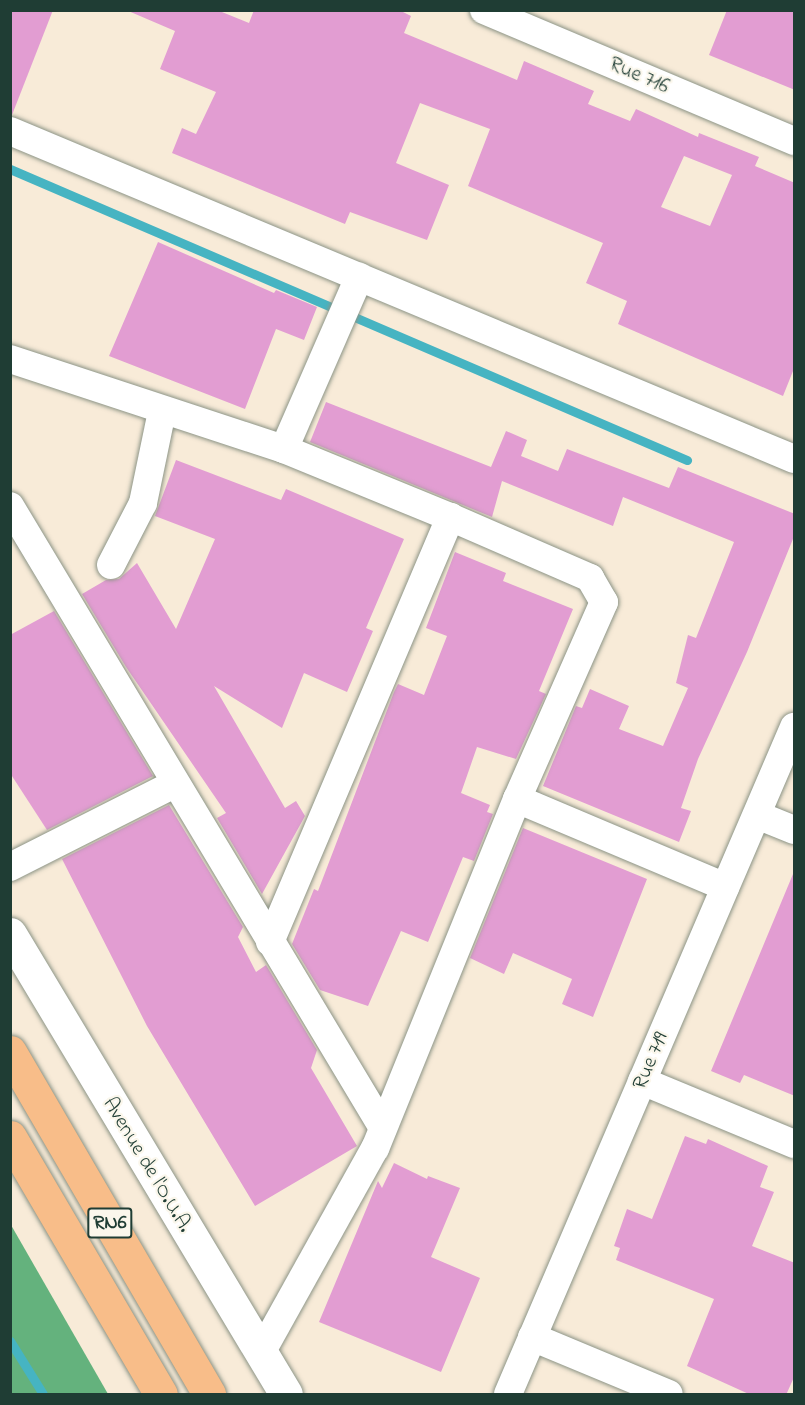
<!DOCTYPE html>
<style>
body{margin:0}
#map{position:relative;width:805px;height:1405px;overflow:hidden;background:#f8ebd8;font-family:"Indie Flower",sans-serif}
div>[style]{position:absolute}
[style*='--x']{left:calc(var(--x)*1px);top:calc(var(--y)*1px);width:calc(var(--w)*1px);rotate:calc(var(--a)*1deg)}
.forest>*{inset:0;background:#64b27d}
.stream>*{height:9px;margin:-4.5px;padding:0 4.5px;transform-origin:4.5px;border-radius:4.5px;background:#46b4c2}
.building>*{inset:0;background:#e29dd2}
.roads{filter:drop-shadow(0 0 2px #8c9486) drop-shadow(0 0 2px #8c9486)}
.minor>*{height:28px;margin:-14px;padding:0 14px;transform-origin:14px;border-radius:14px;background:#fff}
.tertiary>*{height:33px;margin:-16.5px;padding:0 16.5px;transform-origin:16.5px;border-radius:16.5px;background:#fff}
.trunk>*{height:33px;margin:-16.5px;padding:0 16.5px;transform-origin:16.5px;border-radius:16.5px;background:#f8bd89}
span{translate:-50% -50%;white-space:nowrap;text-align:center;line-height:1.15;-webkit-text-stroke:4.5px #fbf7ec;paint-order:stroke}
.shield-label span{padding:2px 4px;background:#fbf7ec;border:2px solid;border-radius:4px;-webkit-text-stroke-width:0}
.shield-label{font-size:20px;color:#1f3d34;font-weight:700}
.street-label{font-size:21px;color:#1f3d34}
.frame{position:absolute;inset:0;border:12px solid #1f3d34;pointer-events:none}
</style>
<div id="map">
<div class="forest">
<i style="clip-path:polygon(10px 1225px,11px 1225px,108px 1394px,11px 1394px)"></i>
</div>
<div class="stream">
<i style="--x:10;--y:169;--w:737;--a:23.26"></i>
<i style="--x:10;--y:1341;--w:62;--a:58.1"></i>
</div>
<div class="building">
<i style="clip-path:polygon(10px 10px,53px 10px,12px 115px,10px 115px)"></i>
<i style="clip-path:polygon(evenodd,126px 10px,217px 10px,249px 23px,254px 10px,399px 10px,411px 16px,404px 33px,517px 80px,524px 61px,594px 91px,588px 104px,630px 121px,636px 109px,698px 137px,699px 133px,759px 157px,755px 166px,795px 183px,795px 366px,783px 396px,618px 324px,627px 301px,586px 283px,603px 243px,468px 186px,490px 129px,420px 103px,396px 163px,449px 185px,427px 240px,350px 212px,345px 224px,172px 153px,182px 128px,196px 134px,216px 92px,160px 69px,175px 31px,126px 10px,684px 156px,732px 175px,710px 226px,661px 207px,684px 156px)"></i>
<i style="clip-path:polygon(727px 10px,795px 10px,795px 90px,709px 55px)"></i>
<i style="clip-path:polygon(158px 242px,274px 293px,276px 290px,317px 307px,304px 340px,276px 329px,245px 409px,109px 356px)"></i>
<i style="clip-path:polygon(326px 402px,491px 467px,506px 431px,527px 440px,521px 456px,558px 471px,567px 449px,669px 488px,678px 467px,795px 514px,795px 534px,747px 652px,698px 759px,681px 808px,691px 811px,679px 842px,543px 786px,576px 706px,582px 708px,590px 689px,629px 706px,619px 729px,663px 746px,688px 688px,676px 683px,688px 635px,696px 638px,734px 542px,623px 497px,613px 526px,502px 481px,492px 517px,310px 442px)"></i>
<i style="clip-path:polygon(176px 460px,281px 500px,286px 489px,404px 539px,366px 628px,373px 631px,347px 692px,304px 673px,282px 728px,214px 686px,285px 808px,296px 801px,305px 816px,262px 894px,217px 818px,226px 813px,126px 667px,82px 594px,106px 580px,119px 579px,137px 563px,176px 629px,215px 539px,155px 516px)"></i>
<i style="clip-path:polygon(455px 552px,506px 573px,503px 581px,573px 609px,539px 691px,546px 694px,516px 759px,477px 747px,461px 793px,490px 805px,487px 812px,493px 814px,474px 861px,463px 857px,428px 942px,401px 931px,368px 1006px,320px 990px,292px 944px,314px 889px,318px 891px,394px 692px,398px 684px,424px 695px,447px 636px,426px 628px)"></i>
<i style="clip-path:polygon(54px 611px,153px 776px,47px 830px,10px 773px,10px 635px)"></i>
<i style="clip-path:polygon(169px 805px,243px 927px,238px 937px,256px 972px,266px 965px,317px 1050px,311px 1068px,357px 1146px,255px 1206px,147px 1026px,62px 859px)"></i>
<i style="clip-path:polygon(523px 828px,647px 879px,593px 1017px,562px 1004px,572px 979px,513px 953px,504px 974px,470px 958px)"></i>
<i style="clip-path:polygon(793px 874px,795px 875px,795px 1096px,744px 1075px,740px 1083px,711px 1071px)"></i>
<i style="clip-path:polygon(685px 1136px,706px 1144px,708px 1139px,768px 1166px,760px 1187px,774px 1192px,752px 1246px,795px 1263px,795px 1375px,786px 1395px,751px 1395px,687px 1366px,714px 1299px,616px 1260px,620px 1248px,614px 1246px,627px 1209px,652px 1219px)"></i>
<i style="clip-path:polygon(394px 1163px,427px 1179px,428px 1176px,460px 1188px,431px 1257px,480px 1278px,441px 1372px,319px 1322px,378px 1181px,382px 1188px)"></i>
</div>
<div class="roads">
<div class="minor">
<i style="--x:484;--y:10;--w:337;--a:22.9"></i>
<i style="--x:10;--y:131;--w:850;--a:22.7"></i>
<i style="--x:10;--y:359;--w:288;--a:18.2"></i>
<i style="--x:284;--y:449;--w:179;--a:22.3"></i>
<i style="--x:450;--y:517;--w:153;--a:23.5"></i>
<i style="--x:590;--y:578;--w:28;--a:60"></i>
<i style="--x:604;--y:602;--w:215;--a:113.8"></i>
<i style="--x:517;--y:799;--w:377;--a:112.1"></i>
<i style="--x:375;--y:1148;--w:235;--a:119.1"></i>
<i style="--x:284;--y:449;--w:188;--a:-66.4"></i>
<i style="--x:10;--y:506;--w:725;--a:59.05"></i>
<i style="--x:111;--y:565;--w:70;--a:-62.7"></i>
<i style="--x:143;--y:503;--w:94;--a:-78.3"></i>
<i style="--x:517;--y:799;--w:226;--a:22.9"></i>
<i style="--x:757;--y:815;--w:40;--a:22"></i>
<i style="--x:10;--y:867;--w:184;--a:-26.8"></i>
<i style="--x:270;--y:942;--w:462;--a:-67"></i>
<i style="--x:642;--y:1081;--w:165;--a:22.5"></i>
<i style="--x:532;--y:1337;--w:148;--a:22.6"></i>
<i style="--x:508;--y:1394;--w:726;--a:-66.79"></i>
</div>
<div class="tertiary">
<i style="--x:10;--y:934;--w:536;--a:59.04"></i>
</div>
<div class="trunk">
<i style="--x:10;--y:1052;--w:396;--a:59.8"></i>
<i style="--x:10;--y:1137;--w:298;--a:59.6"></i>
</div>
</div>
<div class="shield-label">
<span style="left:110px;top:1223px">RN6</span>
</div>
<div class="street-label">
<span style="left:639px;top:76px;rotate:23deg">Rue 716</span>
<span style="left:651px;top:1061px;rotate:-67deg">Rue 719</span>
<span style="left:147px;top:1165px;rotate:59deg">Avenue de l'O.U.A.</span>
</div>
<div class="frame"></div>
</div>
